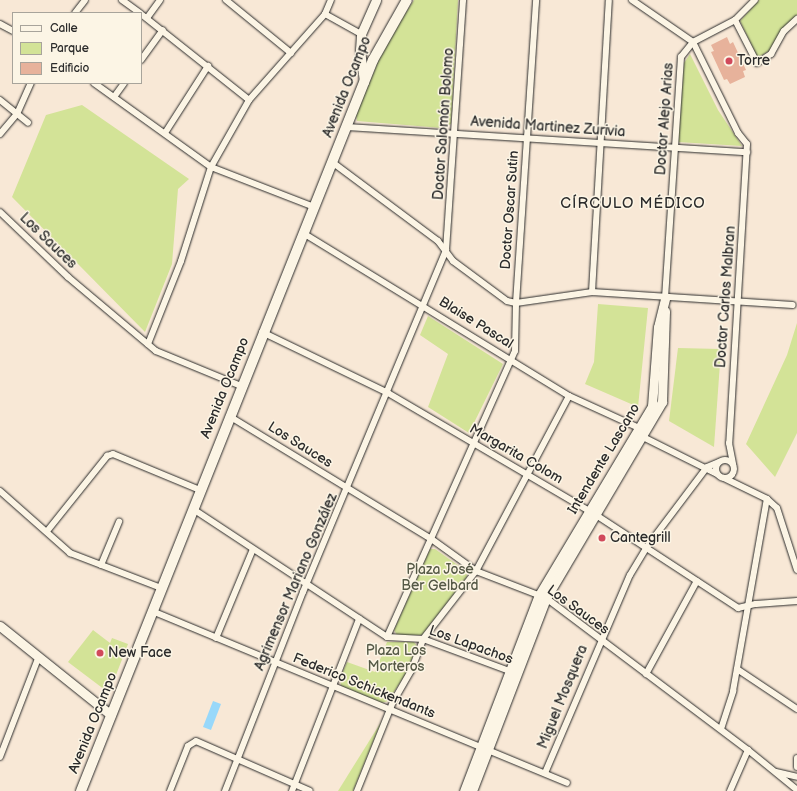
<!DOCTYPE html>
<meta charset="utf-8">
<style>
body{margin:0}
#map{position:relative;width:797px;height:791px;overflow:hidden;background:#f8e8d6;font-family:"Balsamiq Sans",sans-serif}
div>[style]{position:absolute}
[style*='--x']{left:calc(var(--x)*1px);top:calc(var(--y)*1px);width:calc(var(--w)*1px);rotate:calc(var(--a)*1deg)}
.green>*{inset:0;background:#d3e397}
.water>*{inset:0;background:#98d8fa}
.building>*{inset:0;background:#e7b29b}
.roads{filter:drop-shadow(0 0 1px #2b2b2b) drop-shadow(0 0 1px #2b2b2b)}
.street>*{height:6px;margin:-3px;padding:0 3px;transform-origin:3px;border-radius:3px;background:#fcf5e5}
.street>.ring{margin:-3px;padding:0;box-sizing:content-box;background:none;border:6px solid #fcf5e5;border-radius:50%}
.secondary>*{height:9px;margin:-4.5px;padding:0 4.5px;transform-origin:4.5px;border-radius:4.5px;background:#fcf5e5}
.primary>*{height:10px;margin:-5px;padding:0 5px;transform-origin:5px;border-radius:5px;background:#fcf5e5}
.dots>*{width:11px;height:11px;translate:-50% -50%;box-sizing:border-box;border:2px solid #fcf5e5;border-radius:50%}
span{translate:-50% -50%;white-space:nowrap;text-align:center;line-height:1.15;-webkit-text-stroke:3px #fcf5e5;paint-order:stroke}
.poi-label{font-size:14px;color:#2b2b2b}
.left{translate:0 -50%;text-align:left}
.street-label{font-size:14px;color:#2b2b2b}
.park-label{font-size:14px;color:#555946}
.neighbourhood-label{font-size:15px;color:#2b2b2b;letter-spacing:1px}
.legend{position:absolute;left:12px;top:12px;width:130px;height:72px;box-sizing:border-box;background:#fcf5e5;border:1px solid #a8a49b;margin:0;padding:5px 7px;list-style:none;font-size:12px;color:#2b2b2b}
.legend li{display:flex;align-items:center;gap:8px;height:20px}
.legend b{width:20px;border:1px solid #a8a49b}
</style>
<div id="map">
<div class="green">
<i style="clip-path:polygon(414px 0,458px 0,451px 124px,442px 128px,357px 121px,356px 115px,385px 45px)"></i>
<i style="clip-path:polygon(759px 0,797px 0,797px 15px,770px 50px,758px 58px,740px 21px)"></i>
<i style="clip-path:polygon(690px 54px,718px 110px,742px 146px,678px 142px,684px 63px)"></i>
<i style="clip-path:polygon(82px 105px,189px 179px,178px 189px,172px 264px,145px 332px,12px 197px,46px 115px)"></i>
<i style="clip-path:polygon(598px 304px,648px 308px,638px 407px,585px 384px,594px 362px)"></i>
<i style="clip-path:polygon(428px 316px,503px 364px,469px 433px,428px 407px,448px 354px,420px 335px)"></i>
<i style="clip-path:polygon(797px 323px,797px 433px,775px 477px,746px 444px,787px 355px)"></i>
<i style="clip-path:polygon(678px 348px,721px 349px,714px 447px,669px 421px)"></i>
<i style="clip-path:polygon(430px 549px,435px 549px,466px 571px,467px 577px,422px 635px,397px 635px,394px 630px)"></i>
<i style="clip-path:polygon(93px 630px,110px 643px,112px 638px,128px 644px,109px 693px,68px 662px)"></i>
<i style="clip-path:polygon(387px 642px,414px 642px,417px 646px,407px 672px,388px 701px,382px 703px,341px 686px,340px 678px,347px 662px,375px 672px)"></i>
<i style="clip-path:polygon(381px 722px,353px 791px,338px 791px)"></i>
</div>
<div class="water">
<i style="clip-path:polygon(213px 701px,221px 704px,211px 730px,203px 727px)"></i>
</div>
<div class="building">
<i style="clip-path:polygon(727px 37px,730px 44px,733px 42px,746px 70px,743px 71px,745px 77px,730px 84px,727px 79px,724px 80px,711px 52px,714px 51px,711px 45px)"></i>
</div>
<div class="roads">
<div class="street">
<i style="--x:122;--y:0;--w:22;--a:36"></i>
<i style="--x:226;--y:0;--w:84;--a:39.2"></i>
<i style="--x:632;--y:0;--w:74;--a:34.5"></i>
<i style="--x:693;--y:42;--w:102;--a:63.7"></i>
<i style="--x:738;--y:133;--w:14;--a:51"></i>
<i style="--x:747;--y:144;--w:300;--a:93.4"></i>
<i style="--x:729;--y:443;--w:21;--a:79"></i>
<i style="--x:75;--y:13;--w:16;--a:-52"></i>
<i style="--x:141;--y:14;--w:138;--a:38.5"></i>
<i style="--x:325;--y:14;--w:41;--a:29.1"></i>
<i style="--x:147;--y:18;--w:22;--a:-54"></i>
<i style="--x:735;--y:20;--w:48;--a:62.9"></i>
<i style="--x:757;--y:63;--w:17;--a:-33"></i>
<i style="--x:771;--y:54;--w:26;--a:-61"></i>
<i style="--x:784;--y:31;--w:18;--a:-43"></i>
<i style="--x:0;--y:24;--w:15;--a:28"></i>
<i style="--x:141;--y:60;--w:37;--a:-54"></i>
<i style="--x:94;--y:83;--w:144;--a:35.7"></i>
<i style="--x:211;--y:167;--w:110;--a:21.2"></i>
<i style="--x:114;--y:97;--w:17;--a:-54"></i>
<i style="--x:0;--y:100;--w:36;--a:39"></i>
<i style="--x:346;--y:127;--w:402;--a:3.6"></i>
<i style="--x:165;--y:133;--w:80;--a:-57.3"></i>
<i style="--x:0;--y:134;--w:26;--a:-50"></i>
<i style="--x:17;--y:114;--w:34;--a:-66"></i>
<i style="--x:332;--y:162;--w:132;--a:36.7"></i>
<i style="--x:438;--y:241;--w:25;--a:53"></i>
<i style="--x:453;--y:261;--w:67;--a:36.5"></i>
<i style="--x:507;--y:301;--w:9;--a:13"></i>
<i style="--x:516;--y:303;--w:77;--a:-8.2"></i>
<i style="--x:592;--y:292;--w:201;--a:3.7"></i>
<i style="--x:0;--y:212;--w:94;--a:43.7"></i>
<i style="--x:68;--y:277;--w:115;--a:40.1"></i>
<i style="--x:156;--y:351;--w:92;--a:22.4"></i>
<i style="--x:303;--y:233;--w:312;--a:31.5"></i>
<i style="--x:569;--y:396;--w:77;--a:24.6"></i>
<i style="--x:639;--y:428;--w:10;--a:66"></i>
<i style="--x:643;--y:437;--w:83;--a:26.6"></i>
<i style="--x:592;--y:292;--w:292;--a:-86.7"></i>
<i style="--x:665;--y:298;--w:242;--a:-86.2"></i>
<i style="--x:681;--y:57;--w:19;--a:-51"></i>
<i style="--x:693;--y:42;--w:47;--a:-27.6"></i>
<i style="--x:735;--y:20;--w:28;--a:-45"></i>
<i style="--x:262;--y:332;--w:140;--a:25.8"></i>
<i style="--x:388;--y:393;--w:241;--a:30.4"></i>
<i style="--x:596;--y:515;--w:170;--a:33.2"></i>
<i style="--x:738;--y:608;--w:18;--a:-13"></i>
<i style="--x:756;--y:604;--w:41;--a:-4.2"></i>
<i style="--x:148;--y:344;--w:89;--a:-68.3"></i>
<i style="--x:181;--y:261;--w:99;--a:-72.3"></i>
<i style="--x:211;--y:167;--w:77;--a:-60.4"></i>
<i style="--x:249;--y:100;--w:115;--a:-48.5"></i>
<i style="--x:325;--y:14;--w:15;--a:-67"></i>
<i style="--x:229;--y:416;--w:235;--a:31.3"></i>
<i style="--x:430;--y:538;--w:57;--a:35.7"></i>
<i style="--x:476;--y:571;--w:75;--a:21.1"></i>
<i style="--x:546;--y:598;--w:253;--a:37"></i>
<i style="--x:748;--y:750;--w:62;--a:39.1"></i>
<i class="ring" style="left:716px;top:460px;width:12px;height:12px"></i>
<i style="--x:724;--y:478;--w:48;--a:26"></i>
<i style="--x:767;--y:499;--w:13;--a:42"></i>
<i style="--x:777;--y:508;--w:65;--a:72.1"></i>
<i style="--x:0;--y:491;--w:94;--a:41.5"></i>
<i style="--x:70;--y:553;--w:97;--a:21"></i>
<i style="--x:193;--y:509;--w:232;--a:33.4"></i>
<i style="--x:387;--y:637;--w:36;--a:3"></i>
<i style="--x:423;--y:639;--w:95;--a:20.3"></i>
<i style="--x:48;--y:530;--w:95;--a:-51.4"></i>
<i style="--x:107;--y:456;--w:6;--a:-18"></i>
<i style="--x:113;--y:454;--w:94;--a:22.5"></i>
<i style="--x:101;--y:565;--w:47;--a:-67.3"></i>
<i style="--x:152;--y:611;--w:449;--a:22.5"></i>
<i style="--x:387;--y:637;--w:313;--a:-65.9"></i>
<i style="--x:515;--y:351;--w:48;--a:-88.8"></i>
<i style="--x:516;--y:303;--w:304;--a:-86.2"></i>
<i style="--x:216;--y:638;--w:96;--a:-67.4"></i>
<i style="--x:737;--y:669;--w:72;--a:33.7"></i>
<i style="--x:646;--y:674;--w:106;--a:-61.3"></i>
<i style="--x:721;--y:729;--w:40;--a:-72"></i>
<i style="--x:733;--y:691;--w:195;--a:-80"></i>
<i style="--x:0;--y:757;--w:108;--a:-68.9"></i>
<i style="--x:797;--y:758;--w:9;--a:90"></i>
<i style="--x:776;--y:772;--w:22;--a:13"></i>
<i style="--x:545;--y:773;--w:215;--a:-66.8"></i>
<i style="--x:630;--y:575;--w:31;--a:-59"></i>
<i style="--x:646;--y:548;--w:101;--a:-53"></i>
<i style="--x:707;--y:467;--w:13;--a:-23"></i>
<i style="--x:170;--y:791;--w:48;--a:-68.2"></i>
<i style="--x:188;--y:746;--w:9;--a:-32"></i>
<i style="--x:196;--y:741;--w:124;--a:23.7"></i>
<i style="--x:225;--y:791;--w:214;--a:-68.6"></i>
<i style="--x:303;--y:592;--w:371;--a:-67.3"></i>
<i style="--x:446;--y:250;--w:251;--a:-86.1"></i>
<i style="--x:292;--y:791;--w:185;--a:-68.7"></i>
<i style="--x:357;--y:791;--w:96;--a:-68"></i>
<i style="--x:393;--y:702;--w:36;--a:-60"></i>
<i style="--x:411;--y:671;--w:34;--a:-69"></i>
<i style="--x:423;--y:639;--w:86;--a:-52.1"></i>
<i style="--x:476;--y:571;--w:198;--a:-62"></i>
<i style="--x:730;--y:791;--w:45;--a:-66.3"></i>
</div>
<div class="secondary">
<i style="--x:364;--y:82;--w:32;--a:-97"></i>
<i style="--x:360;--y:50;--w:16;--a:-86"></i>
<i style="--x:361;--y:34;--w:37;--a:-66"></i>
<i style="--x:0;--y:626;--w:142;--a:38.7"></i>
<i style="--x:464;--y:791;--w:210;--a:-69.1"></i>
<i style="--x:539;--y:595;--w:220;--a:-59.1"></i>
<i style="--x:652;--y:406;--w:79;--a:-85.7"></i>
<i style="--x:658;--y:327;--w:30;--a:-76"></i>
<i style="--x:472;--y:791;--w:207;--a:-69"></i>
<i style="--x:546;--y:598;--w:228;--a:-59.4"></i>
<i style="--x:662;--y:402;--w:91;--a:-88.1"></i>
</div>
<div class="primary">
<i style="--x:81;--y:791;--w:787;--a:-68.23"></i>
<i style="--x:373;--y:60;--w:69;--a:-60.5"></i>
</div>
</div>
<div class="dots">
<i style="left:729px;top:61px;background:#d1495b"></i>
<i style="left:602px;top:538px;background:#d1495b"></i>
<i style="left:100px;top:653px;background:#d1495b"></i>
</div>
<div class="poi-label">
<span class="left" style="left:737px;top:61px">Torre</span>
<span class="left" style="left:610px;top:538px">Cantegrill</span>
<span class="left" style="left:108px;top:653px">New Face</span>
</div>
<div class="street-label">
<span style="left:347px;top:87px;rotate:-68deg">Avenida Ocampo</span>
<span style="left:665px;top:119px;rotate:-86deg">Doctor Alejo Arias</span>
<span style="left:444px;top:124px;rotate:-86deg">Doctor Salomón Bolomo</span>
<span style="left:548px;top:127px;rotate:4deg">Avenida Martinez Zurivia</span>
<span style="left:510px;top:210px;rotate:-86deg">Doctor Oscar Sutin</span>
<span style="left:48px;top:241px;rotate:44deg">Los Sauces</span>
<span style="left:726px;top:297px;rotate:-86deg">Doctor Carlos Malbran</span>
<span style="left:476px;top:323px;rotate:32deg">Blaise Pascal</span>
<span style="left:225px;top:388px;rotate:-68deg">Avenida Ocampo</span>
<span style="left:300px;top:445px;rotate:32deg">Los Sauces</span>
<span style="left:516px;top:454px;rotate:30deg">Margarita Colom</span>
<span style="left:604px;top:459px;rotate:-59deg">Intendente Lascano</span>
<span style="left:296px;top:582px;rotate:-67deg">Agrimensor Mariano González</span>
<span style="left:578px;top:610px;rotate:36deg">Los Sauces</span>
<span style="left:471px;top:645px;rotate:20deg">Los Lapachos</span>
<span style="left:364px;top:686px;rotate:22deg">Federico Schickendants</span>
<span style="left:563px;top:697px;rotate:-68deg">Miguel Mosquera</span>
<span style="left:93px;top:723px;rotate:-68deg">Avenida Ocampo</span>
</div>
<div class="park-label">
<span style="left:440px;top:578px">Plaza José<br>Ber Gelbard</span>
<span style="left:396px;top:659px">Plaza Los<br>Morteros</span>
</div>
<div class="neighbourhood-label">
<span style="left:633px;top:204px">CÍRCULO MÉDICO</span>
</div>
<ul class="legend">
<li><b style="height:5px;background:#fcf5e5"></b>Calle</li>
<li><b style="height:11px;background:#d3e397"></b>Parque</li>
<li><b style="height:11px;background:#e7b29b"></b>Edificio</li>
</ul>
</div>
